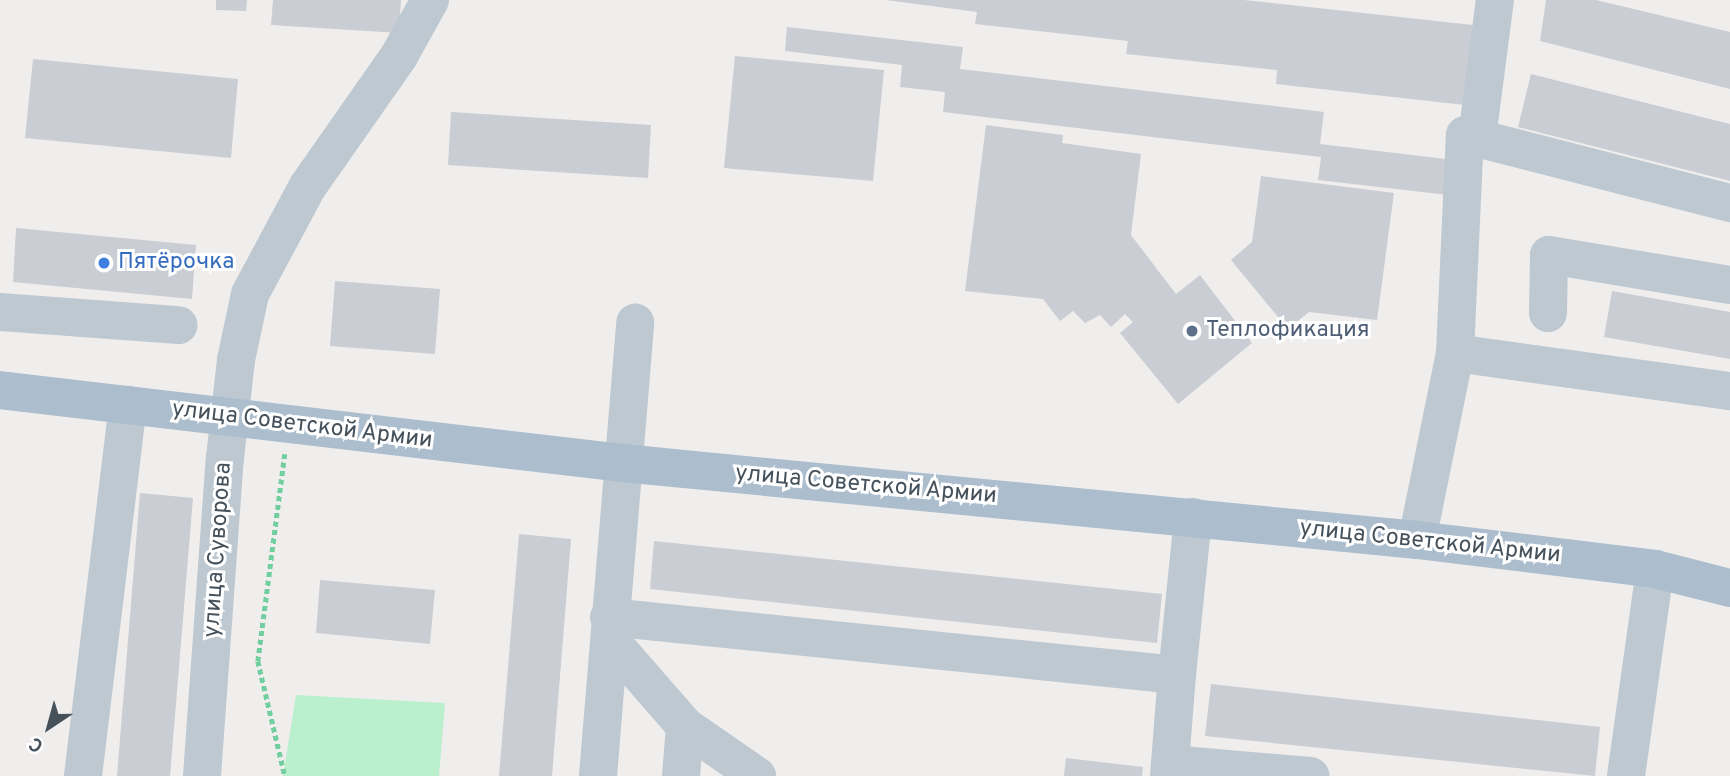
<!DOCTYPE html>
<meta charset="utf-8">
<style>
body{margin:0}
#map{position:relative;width:1730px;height:776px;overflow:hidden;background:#f0eded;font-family:Overpass,sans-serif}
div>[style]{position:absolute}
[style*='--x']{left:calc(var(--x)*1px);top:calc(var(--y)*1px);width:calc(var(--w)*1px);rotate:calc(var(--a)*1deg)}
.green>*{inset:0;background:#baf0ce}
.building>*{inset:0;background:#cacdd3}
.path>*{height:4.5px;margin-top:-2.25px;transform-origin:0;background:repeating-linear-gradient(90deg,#71ce9f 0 5px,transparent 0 8.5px)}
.minor>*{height:38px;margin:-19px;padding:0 19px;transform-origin:19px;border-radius:19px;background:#bdc8d0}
.major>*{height:38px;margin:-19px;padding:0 19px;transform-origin:19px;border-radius:19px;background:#acbece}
.dots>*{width:19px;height:19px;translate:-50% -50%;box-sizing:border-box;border:4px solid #fff;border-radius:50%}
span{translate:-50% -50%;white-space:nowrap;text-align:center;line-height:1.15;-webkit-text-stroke:6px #fff;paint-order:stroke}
.shop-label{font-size:23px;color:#366cbe}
.left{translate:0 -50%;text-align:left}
.service-label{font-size:23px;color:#4e5e75}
.street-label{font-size:23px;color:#45515b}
.north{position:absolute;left:14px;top:692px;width:70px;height:70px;-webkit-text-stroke:5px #fff;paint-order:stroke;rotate:216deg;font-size:19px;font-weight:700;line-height:28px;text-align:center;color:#45515b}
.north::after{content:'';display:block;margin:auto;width:24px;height:32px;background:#45515b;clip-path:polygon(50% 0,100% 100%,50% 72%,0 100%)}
</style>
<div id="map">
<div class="green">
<i style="clip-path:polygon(296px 695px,445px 703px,439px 776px,283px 776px)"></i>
</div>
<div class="building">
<i style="clip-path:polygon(216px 0,247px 0,246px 11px,216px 10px)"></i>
<i style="clip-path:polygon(273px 0,401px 0,399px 33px,271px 25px)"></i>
<i style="clip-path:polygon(886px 0,1244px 0,1482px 26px,1474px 106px,1276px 84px,1277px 70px,1126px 54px,1128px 41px,975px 24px,977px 12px)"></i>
<i style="clip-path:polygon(1546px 0,1596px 0,1730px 32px,1730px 89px,1540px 41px)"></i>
<i style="clip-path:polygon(787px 27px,963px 47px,960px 69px,1324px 112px,1320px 144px,1462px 161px,1457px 196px,1318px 180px,1321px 157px,943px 112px,945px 92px,900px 87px,902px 65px,785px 51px)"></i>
<i style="clip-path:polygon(735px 56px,884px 70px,873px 181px,724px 168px)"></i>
<i style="clip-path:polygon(33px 59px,238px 79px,231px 158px,25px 138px)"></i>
<i style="clip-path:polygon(1531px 74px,1730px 124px,1730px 181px,1518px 127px)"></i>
<i style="clip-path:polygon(451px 112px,651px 125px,648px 178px,448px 165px)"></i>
<i style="clip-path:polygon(986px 125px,1063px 135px,1062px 143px,1141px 154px,1131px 235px,1176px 294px,1200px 275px,1252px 343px,1178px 404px,1120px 333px,1133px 322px,1125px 314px,1111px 327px,1100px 315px,1085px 323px,1073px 311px,1060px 321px,1043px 299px,965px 291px)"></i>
<i style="clip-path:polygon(1261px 176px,1394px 193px,1377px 320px,1309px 312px,1288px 329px,1231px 260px,1252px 242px)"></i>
<i style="clip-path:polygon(16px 228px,196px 245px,192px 299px,13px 282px)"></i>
<i style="clip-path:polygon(335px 281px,440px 289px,435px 354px,330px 346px)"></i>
<i style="clip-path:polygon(1612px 291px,1730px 312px,1730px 359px,1604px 337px)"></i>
<i style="clip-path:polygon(140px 493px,193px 498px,170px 776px,117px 776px)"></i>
<i style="clip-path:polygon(519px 534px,571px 539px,552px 776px,499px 776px)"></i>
<i style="clip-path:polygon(654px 541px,1162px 594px,1157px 643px,650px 589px)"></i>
<i style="clip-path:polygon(320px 580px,435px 590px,430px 644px,316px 633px)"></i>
<i style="clip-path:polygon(1211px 684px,1600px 727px,1595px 776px,1205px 736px)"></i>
<i style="clip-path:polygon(1066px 758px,1143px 767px,1142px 776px,1064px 776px)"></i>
</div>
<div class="path">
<i style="--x:285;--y:454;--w:209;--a:97.4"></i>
<i style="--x:258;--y:661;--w:118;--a:76.8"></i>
</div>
<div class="minor">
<i style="--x:1477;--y:138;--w:139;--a:-82.6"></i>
<i style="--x:0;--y:312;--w:179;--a:4.2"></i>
<i style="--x:1548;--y:313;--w:58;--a:-89"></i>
<i style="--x:1549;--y:255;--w:183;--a:9.4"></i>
<i style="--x:1455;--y:353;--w:278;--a:7.9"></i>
<i style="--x:1417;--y:540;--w:191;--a:-78.5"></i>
<i style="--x:1455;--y:353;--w:218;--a:-87.4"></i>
<i style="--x:1465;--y:135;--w:274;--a:14.4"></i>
<i style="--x:609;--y:617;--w:571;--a:5.83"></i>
<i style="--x:1177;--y:675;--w:159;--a:-84.2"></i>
<i style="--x:610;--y:640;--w:114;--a:48.9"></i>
<i style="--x:685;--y:726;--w:88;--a:34.8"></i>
<i style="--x:1170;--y:764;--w:141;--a:4.9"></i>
<i style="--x:83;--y:776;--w:374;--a:-83.1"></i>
<i style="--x:202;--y:776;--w:319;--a:-85.9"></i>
<i style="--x:225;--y:458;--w:99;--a:-83.6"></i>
<i style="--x:236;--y:360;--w:67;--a:-78"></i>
<i style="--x:250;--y:294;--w:123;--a:-61.8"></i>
<i style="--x:308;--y:186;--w:159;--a:-55"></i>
<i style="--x:399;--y:56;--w:64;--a:-61"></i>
<i style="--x:598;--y:776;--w:455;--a:-85.3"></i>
<i style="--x:681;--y:776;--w:50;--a:-85.4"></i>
<i style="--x:1169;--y:776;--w:101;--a:-85.5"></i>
<i style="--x:1626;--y:776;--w:209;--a:-82"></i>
</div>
<div class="major">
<i style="--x:0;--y:390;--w:626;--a:6.69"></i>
<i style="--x:622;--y:463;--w:799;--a:5.53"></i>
<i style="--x:1417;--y:540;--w:240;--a:6.9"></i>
<i style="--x:1655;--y:569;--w:77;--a:14.2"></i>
</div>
<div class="dots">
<i style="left:104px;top:263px;background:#3f7fe0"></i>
<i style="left:1192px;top:331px;background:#5c6f8a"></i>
</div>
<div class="shop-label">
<span class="left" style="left:118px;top:263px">Пятёрочка</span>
</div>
<div class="service-label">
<span class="left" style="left:1206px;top:331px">Теплофикация</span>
</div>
<div class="street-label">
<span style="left:302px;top:426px;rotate:7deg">улица Советской Армии</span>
<span style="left:866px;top:486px;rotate:5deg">улица Советской Армии</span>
<span style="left:1430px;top:543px;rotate:6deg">улица Советской Армии</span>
<span style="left:219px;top:550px;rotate:-86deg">улица Суворова</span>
</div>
<div class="north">С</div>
</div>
